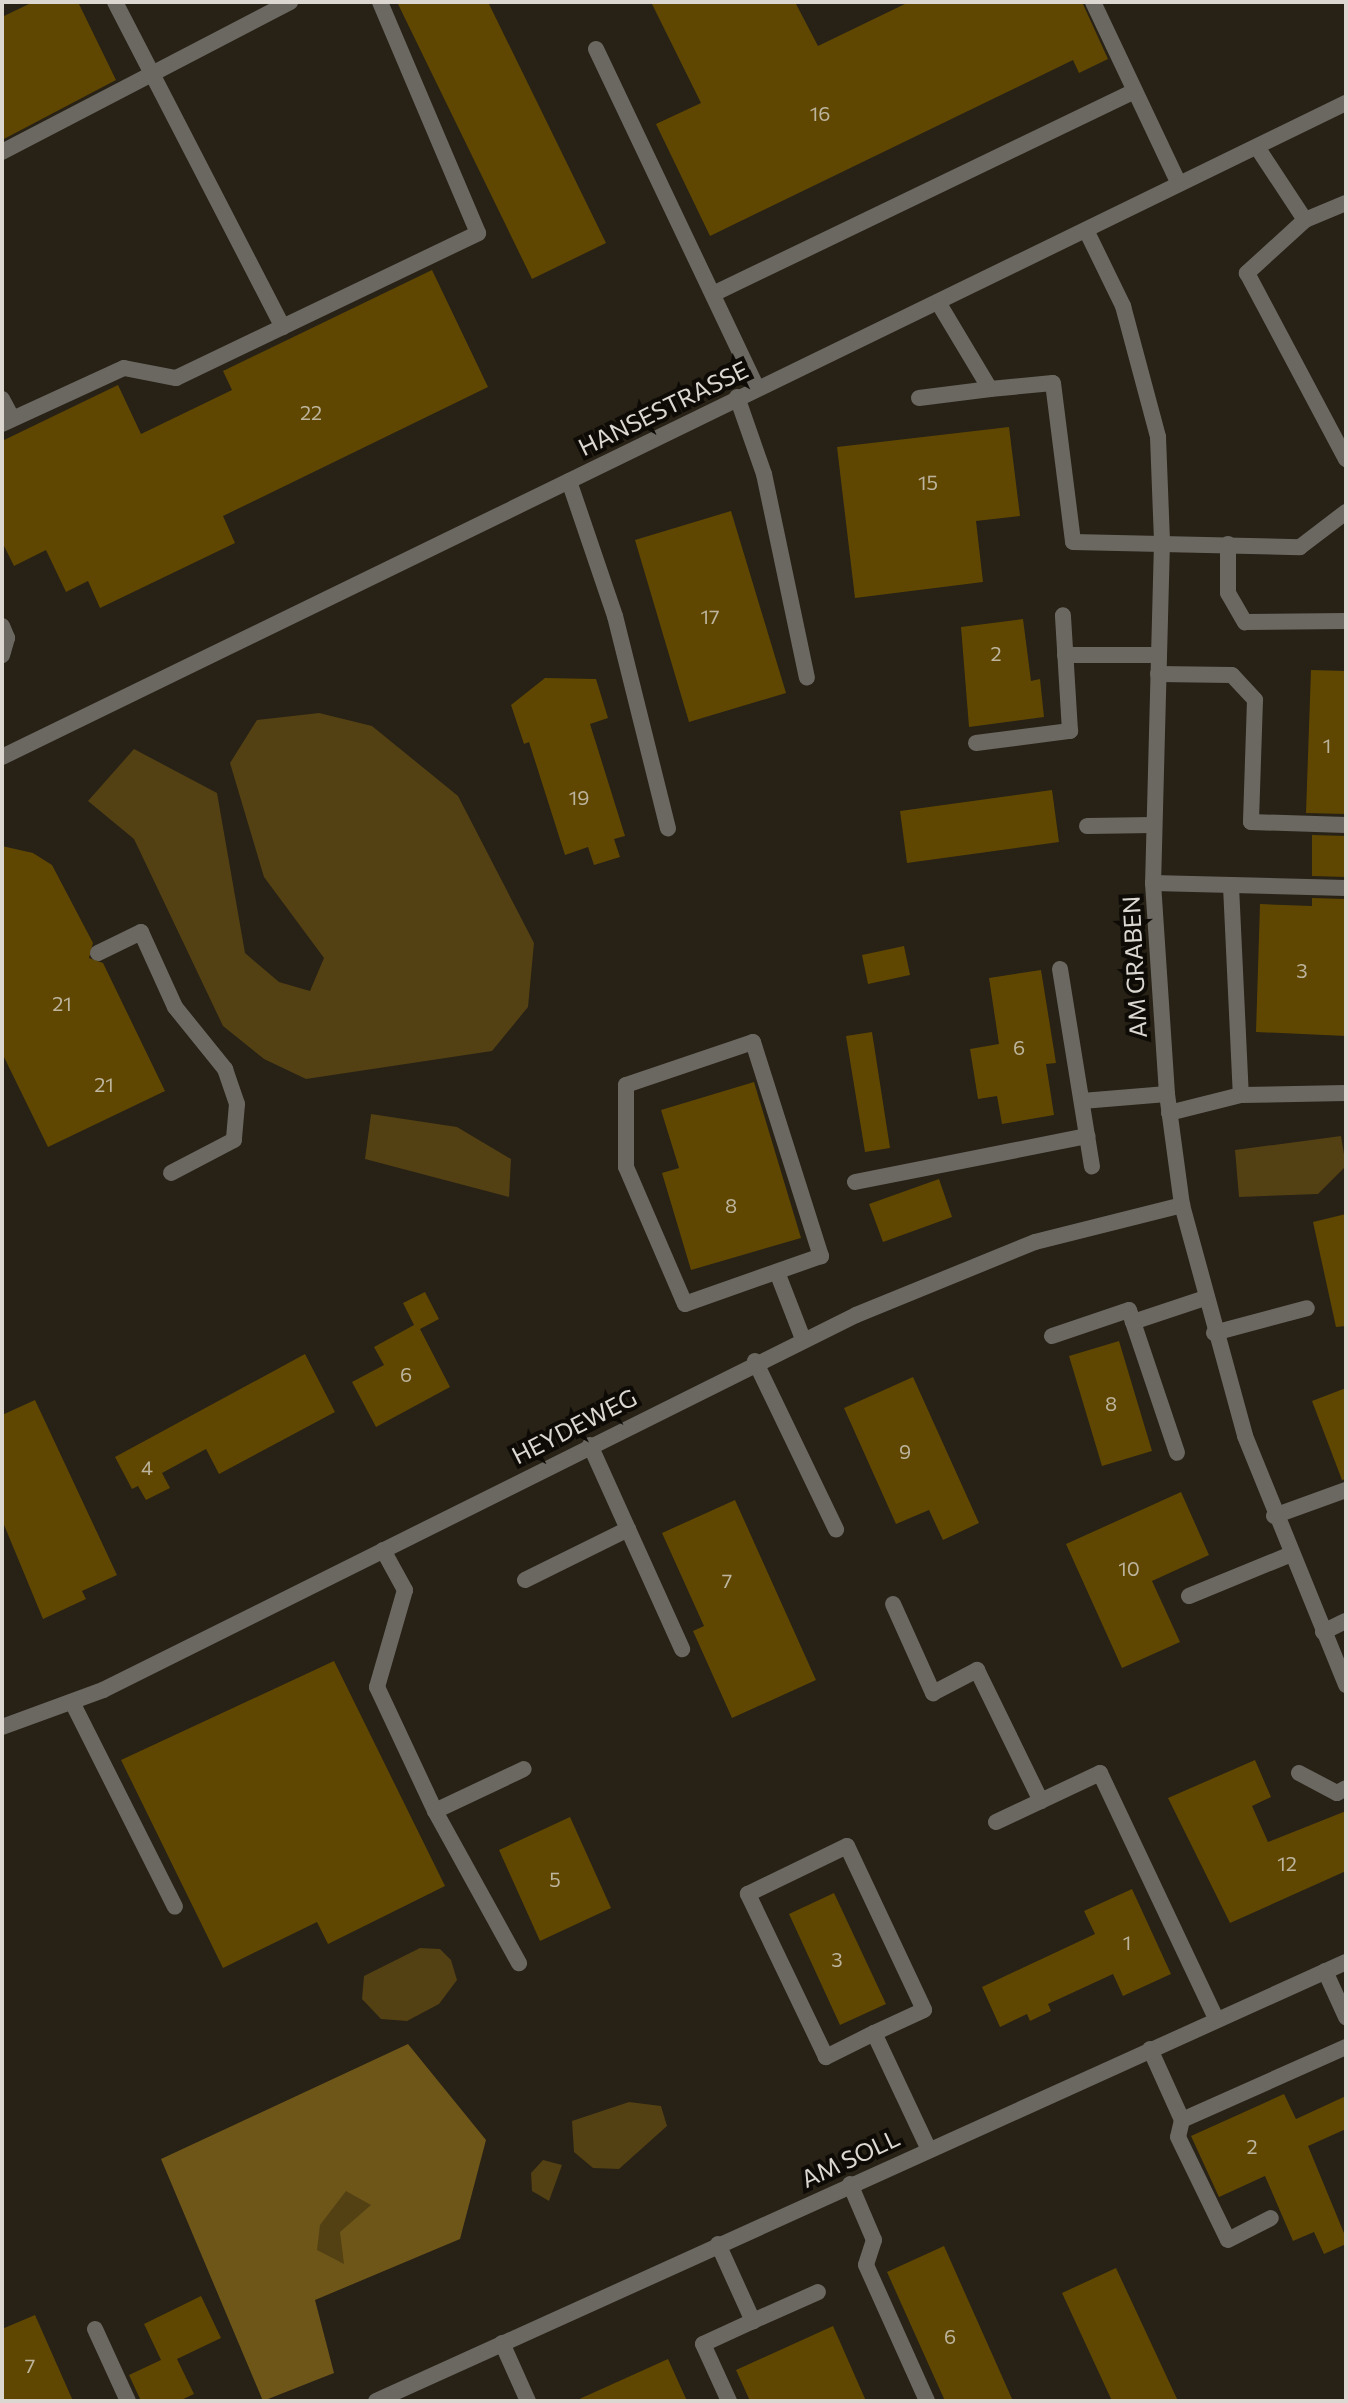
<!DOCTYPE html>
<style>
body{margin:0}
#map{position:relative;width:1348px;height:2403px;overflow:hidden;background:#272116;font-family:Commissioner,sans-serif}
div>[style]{position:absolute}
[style*='--x']{left:calc(var(--x)*1px);top:calc(var(--y)*1px);width:calc(var(--w)*1px);rotate:calc(var(--a)*1deg)}
.forest>*{inset:0;background:#6e5619}
.water>*{inset:0;background:#534013}
.building>*{inset:0;background:#5f4702}
.service>*{height:16px;margin:-8px;padding:0 8px;transform-origin:8px;border-radius:8px;background:#6b6862}
.minor>*{height:16px;margin:-8px;padding:0 8px;transform-origin:8px;border-radius:8px;background:#6b6862}
.tertiary>*{height:16px;margin:-8px;padding:0 8px;transform-origin:8px;border-radius:8px;background:#6b6862}
span{translate:-50% -50%;white-space:nowrap;text-align:center;line-height:1.15;-webkit-text-stroke:8px #0e0b07;paint-order:stroke}
.number-label{font-size:20px;color:#bdb49d}
.number-label span{-webkit-text-stroke-width:0}
.street-label{font-size:24px;color:#dcd8d1}
.frame{position:absolute;inset:0;border:4px solid #dcd8d1;pointer-events:none}
</style>
<div id="map">
<div class="forest">
<i style="clip-path:polygon(408px 2044px,486px 2140px,460px 2239px,315px 2300px,334px 2373px,263px 2401px,161px 2159px)"></i>
</div>
<div class="water">
<i style="clip-path:polygon(319px 713px,372px 726px,458px 796px,534px 943px,528px 1007px,492px 1051px,306px 1079px,264px 1059px,223px 1026px,134px 839px,88px 801px,134px 749px,217px 793px,245px 953px,279px 982px,310px 991px,324px 958px,264px 877px,230px 763px,257px 720px)"></i>
<i style="clip-path:polygon(371px 1114px,457px 1127px,511px 1159px,509px 1197px,365px 1159px)"></i>
<i style="clip-path:polygon(1341px 1136px,1346px 1166px,1318px 1194px,1239px 1197px,1235px 1150px)"></i>
<i style="clip-path:polygon(420px 1948px,440px 1949px,451px 1960px,457px 1980px,439px 2004px,407px 2021px,381px 2019px,362px 1999px,364px 1976px)"></i>
<i style="clip-path:polygon(629px 2102px,661px 2106px,667px 2126px,619px 2169px,593px 2168px,574px 2152px,572px 2121px)"></i>
<i style="clip-path:polygon(543px 2160px,562px 2165px,549px 2201px,532px 2191px,531px 2173px)"></i>
<i style="clip-path:polygon(346px 2191px,371px 2205px,340px 2232px,344px 2264px,317px 2250px,320px 2225px)"></i>
</div>
<div class="building">
<i style="clip-path:polygon(33px 2px,78px 2px,116px 80px,2px 140px,2px 17px)"></i>
<i style="clip-path:polygon(397px 2px,488px 2px,606px 243px,532px 279px)"></i>
<i style="clip-path:polygon(651px 2px,795px 2px,818px 46px,909px 2px,1082px 2px,1108px 59px,1079px 73px,1073px 60px,710px 236px,656px 124px,701px 103px)"></i>
<i style="clip-path:polygon(432px 270px,488px 387px,223px 516px,235px 543px,100px 608px,88px 581px,66px 592px,46px 550px,14px 566px,2px 542px,2px 441px,118px 385px,141px 434px,232px 390px,223px 371px)"></i>
<i style="clip-path:polygon(1009px 427px,1020px 516px,976px 521px,983px 582px,855px 598px,837px 447px)"></i>
<i style="clip-path:polygon(731px 511px,786px 693px,689px 722px,635px 540px)"></i>
<i style="clip-path:polygon(1023px 619px,1031px 681px,1040px 679px,1044px 717px,969px 727px,961px 627px)"></i>
<i style="clip-path:polygon(1311px 670px,1346px 671px,1346px 814px,1306px 813px)"></i>
<i style="clip-path:polygon(545px 678px,596px 679px,608px 718px,590px 724px,625px 836px,614px 839px,620px 857px,594px 865px,588px 847px,565px 855px,529px 742px,524px 744px,511px 705px)"></i>
<i style="clip-path:polygon(1052px 790px,1059px 842px,907px 863px,900px 811px)"></i>
<i style="clip-path:polygon(1312px 835px,1346px 836px,1346px 877px,1312px 876px)"></i>
<i style="clip-path:polygon(2px 846px,33px 853px,52px 865px,93px 943px,89px 958px,103px 963px,165px 1091px,48px 1147px,2px 1053px)"></i>
<i style="clip-path:polygon(1312px 898px,1346px 899px,1346px 1036px,1256px 1032px,1260px 904px,1312px 906px)"></i>
<i style="clip-path:polygon(904px 946px,910px 975px,868px 984px,862px 955px)"></i>
<i style="clip-path:polygon(1041px 970px,1056px 1063px,1046px 1064px,1054px 1115px,1002px 1124px,997px 1096px,978px 1099px,970px 1049px,999px 1044px,989px 978px)"></i>
<i style="clip-path:polygon(872px 1032px,890px 1148px,865px 1152px,846px 1036px)"></i>
<i style="clip-path:polygon(754px 1082px,801px 1238px,691px 1270px,662px 1173px,679px 1168px,661px 1110px)"></i>
<i style="clip-path:polygon(939px 1179px,952px 1217px,883px 1242px,869px 1204px)"></i>
<i style="clip-path:polygon(1346px 1214px,1346px 1326px,1336px 1327px,1313px 1222px)"></i>
<i style="clip-path:polygon(425px 1292px,439px 1319px,420px 1329px,450px 1387px,376px 1427px,352px 1382px,384px 1365px,374px 1347px,414px 1325px,403px 1303px)"></i>
<i style="clip-path:polygon(1119px 1341px,1152px 1451px,1102px 1466px,1069px 1356px)"></i>
<i style="clip-path:polygon(305px 1354px,335px 1412px,219px 1474px,206px 1449px,162px 1473px,170px 1488px,146px 1500px,138px 1486px,132px 1489px,115px 1457px)"></i>
<i style="clip-path:polygon(913px 1377px,979px 1523px,943px 1540px,929px 1510px,896px 1524px,844px 1408px)"></i>
<i style="clip-path:polygon(1346px 1388px,1346px 1479px,1342px 1480px,1312px 1401px)"></i>
<i style="clip-path:polygon(35px 1400px,117px 1575px,82px 1591px,86px 1599px,43px 1619px,2px 1520px,2px 1415px)"></i>
<i style="clip-path:polygon(1181px 1492px,1209px 1555px,1152px 1581px,1180px 1642px,1122px 1668px,1066px 1544px)"></i>
<i style="clip-path:polygon(735px 1500px,816px 1680px,732px 1718px,693px 1631px,704px 1626px,662px 1533px)"></i>
<i style="clip-path:polygon(334px 1661px,445px 1886px,328px 1944px,317px 1922px,223px 1968px,121px 1760px)"></i>
<i style="clip-path:polygon(1255px 1760px,1271px 1797px,1252px 1806px,1268px 1842px,1346px 1811px,1346px 1871px,1230px 1923px,1168px 1798px)"></i>
<i style="clip-path:polygon(570px 1817px,611px 1908px,540px 1941px,499px 1850px)"></i>
<i style="clip-path:polygon(1132px 1889px,1171px 1974px,1123px 1996px,1113px 1974px,1048px 2004px,1051px 2011px,1030px 2021px,1027px 2014px,1000px 2027px,982px 1987px,1095px 1934px,1084px 1911px)"></i>
<i style="clip-path:polygon(834px 1893px,886px 2004px,840px 2025px,789px 1914px)"></i>
<i style="clip-path:polygon(1284px 2094px,1296px 2119px,1346px 2096px,1346px 2129px,1308px 2146px,1346px 2238px,1346px 2244px,1324px 2254px,1314px 2232px,1293px 2241px,1265px 2176px,1219px 2197px,1191px 2136px)"></i>
<i style="clip-path:polygon(944px 2246px,1013px 2401px,945px 2401px,887px 2272px)"></i>
<i style="clip-path:polygon(1116px 2268px,1178px 2401px,1112px 2401px,1062px 2293px)"></i>
<i style="clip-path:polygon(201px 2296px,221px 2338px,177px 2359px,194px 2394px,179px 2401px,141px 2401px,129px 2375px,161px 2360px,144px 2324px)"></i>
<i style="clip-path:polygon(35px 2315px,73px 2401px,2px 2401px,2px 2329px)"></i>
<i style="clip-path:polygon(833px 2326px,866px 2401px,750px 2401px,736px 2370px)"></i>
<i style="clip-path:polygon(668px 2359px,687px 2401px,575px 2401px)"></i>
</div>
<div class="service">
<i style="--x:115;--y:2;--w:366;--a:62.7"></i>
<i style="--x:1093;--y:2;--w:201;--a:64.7"></i>
<i style="--x:596;--y:49;--w:375;--a:64.6"></i>
<i style="--x:1257;--y:147;--w:87;--a:56.7"></i>
<i style="--x:2;--y:152;--w:325;--a:-27.5"></i>
<i style="--x:1346;--y:203;--w:44;--a:157.5"></i>
<i style="--x:1305;--y:220;--w:79;--a:137.6"></i>
<i style="--x:1247;--y:273;--w:211;--a:62"></i>
<i style="--x:713;--y:294;--w:468;--a:-25.7"></i>
<i style="--x:990;--y:389;--w:63;--a:-5.4"></i>
<i style="--x:1053;--y:383;--w:160;--a:82.8"></i>
<i style="--x:1073;--y:542;--w:227;--a:1.3"></i>
<i style="--x:1300;--y:547;--w:58;--a:-37.3"></i>
<i style="--x:737;--y:397;--w:82;--a:70.7"></i>
<i style="--x:764;--y:474;--w:208;--a:78.1"></i>
<i style="--x:919;--y:398;--w:72;--a:-7.2"></i>
<i style="--x:990;--y:389;--w:101;--a:-120.9"></i>
<i style="--x:2;--y:399;--w:21;--a:62"></i>
<i style="--x:2;--y:424;--w:134;--a:-24.7"></i>
<i style="--x:124;--y:368;--w:53;--a:10.9"></i>
<i style="--x:176;--y:378;--w:335;--a:-25.6"></i>
<i style="--x:478;--y:233;--w:251;--a:-113"></i>
<i style="--x:569;--y:481;--w:143;--a:71.2"></i>
<i style="--x:615;--y:616;--w:219;--a:76"></i>
<i style="--x:1228;--y:544;--w:49;--a:90"></i>
<i style="--x:1228;--y:593;--w:34;--a:60"></i>
<i style="--x:1245;--y:622;--w:101;--a:-0.6"></i>
<i style="--x:2;--y:626;--w:13;--a:67"></i>
<i style="--x:7;--y:638;--w:18;--a:106"></i>
<i style="--x:1065;--y:655;--w:94;--a:0"></i>
<i style="--x:1158;--y:674;--w:74;--a:0.8"></i>
<i style="--x:1232;--y:675;--w:34;--a:47"></i>
<i style="--x:1255;--y:700;--w:122;--a:91.9"></i>
<i style="--x:1251;--y:822;--w:95;--a:1.8"></i>
<i style="--x:976;--y:743;--w:95;--a:-7.3"></i>
<i style="--x:1070;--y:731;--w:116;--a:-93.5"></i>
<i style="--x:1087;--y:826;--w:66;--a:-0.9"></i>
<i style="--x:1153;--y:883;--w:193;--a:1.5"></i>
<i style="--x:1231;--y:886;--w:209;--a:87.3"></i>
<i style="--x:98;--y:953;--w:48;--a:-26"></i>
<i style="--x:141;--y:932;--w:82;--a:65.6"></i>
<i style="--x:175;--y:1007;--w:80;--a:51.1"></i>
<i style="--x:225;--y:1069;--w:37;--a:71"></i>
<i style="--x:237;--y:1104;--w:36;--a:95"></i>
<i style="--x:234;--y:1140;--w:71;--a:152.4"></i>
<i style="--x:1060;--y:969;--w:200;--a:80.8"></i>
<i style="--x:753;--y:1042;--w:225;--a:72.4"></i>
<i style="--x:821;--y:1256;--w:144;--a:160.6"></i>
<i style="--x:685;--y:1304;--w:149;--a:-113.3"></i>
<i style="--x:626;--y:1167;--w:82;--a:-90"></i>
<i style="--x:626;--y:1085;--w:134;--a:-18.7"></i>
<i style="--x:1082;--y:1101;--w:85;--a:-4.7"></i>
<i style="--x:1169;--y:1113;--w:74;--a:-14"></i>
<i style="--x:1241;--y:1095;--w:105;--a:-1.1"></i>
<i style="--x:855;--y:1182;--w:237;--a:-11.2"></i>
<i style="--x:777;--y:1272;--w:72;--a:68.8"></i>
<i style="--x:1133;--y:1322;--w:138;--a:71.4"></i>
<i style="--x:1214;--y:1333;--w:96;--a:-15"></i>
<i style="--x:1052;--y:1336;--w:81;--a:-18.7"></i>
<i style="--x:1129;--y:1310;--w:13;--a:72"></i>
<i style="--x:1133;--y:1322;--w:76;--a:-18.4"></i>
<i style="--x:755;--y:1361;--w:187;--a:64.3"></i>
<i style="--x:590;--y:1445;--w:224;--a:65.7"></i>
<i style="--x:1274;--y:1516;--w:77;--a:-19.9"></i>
<i style="--x:383;--y:1550;--w:46;--a:61.2"></i>
<i style="--x:405;--y:1590;--w:101;--a:106.1"></i>
<i style="--x:377;--y:1687;--w:137;--a:64.9"></i>
<i style="--x:435;--y:1811;--w:98;--a:-25.3"></i>
<i style="--x:525;--y:1580;--w:115;--a:-26.3"></i>
<i style="--x:1189;--y:1596;--w:108;--a:-22.3"></i>
<i style="--x:893;--y:1604;--w:98;--a:65.8"></i>
<i style="--x:933;--y:1693;--w:50;--a:-27.6"></i>
<i style="--x:977;--y:1670;--w:146;--a:64"></i>
<i style="--x:1323;--y:1632;--w:25;--a:-26"></i>
<i style="--x:72;--y:1702;--w:229;--a:63.3"></i>
<i style="--x:1299;--y:1773;--w:43;--a:27.8"></i>
<i style="--x:1337;--y:1793;--w:10;--a:-29"></i>
<i style="--x:435;--y:1811;--w:174;--a:61.1"></i>
<i style="--x:996;--y:1822;--w:115;--a:-25.2"></i>
<i style="--x:1100;--y:1773;--w:273;--a:64.7"></i>
<i style="--x:1325;--y:1971;--w:51;--a:65.5"></i>
<i style="--x:874;--y:2033;--w:54;--a:153.4"></i>
<i style="--x:826;--y:2057;--w:181;--a:-115.6"></i>
<i style="--x:748;--y:1894;--w:110;--a:-25.9"></i>
<i style="--x:847;--y:1846;--w:181;--a:64.8"></i>
<i style="--x:924;--y:2010;--w:55;--a:155.3"></i>
<i style="--x:874;--y:2033;--w:127;--a:64.8"></i>
<i style="--x:1150;--y:2049;--w:78;--a:65.7"></i>
<i style="--x:1182;--y:2120;--w:180;--a:-24"></i>
<i style="--x:1182;--y:2120;--w:17;--a:103"></i>
<i style="--x:1178;--y:2137;--w:114;--a:64.1"></i>
<i style="--x:1228;--y:2240;--w:48;--a:-27.1"></i>
<i style="--x:850;--y:2184;--w:61;--a:66.8"></i>
<i style="--x:874;--y:2240;--w:26;--a:108"></i>
<i style="--x:866;--y:2265;--w:149;--a:65.8"></i>
<i style="--x:718;--y:2244;--w:85;--a:65.6"></i>
<i style="--x:753;--y:2321;--w:55;--a:155.3"></i>
<i style="--x:703;--y:2344;--w:63;--a:65.5"></i>
<i style="--x:753;--y:2321;--w:71;--a:-24"></i>
<i style="--x:95;--y:2329;--w:79;--a:65.4"></i>
<i style="--x:502;--y:2343;--w:64;--a:65.9"></i>
</div>
<div class="minor">
<i style="--x:1086;--y:230;--w:85;--a:64"></i>
<i style="--x:1123;--y:306;--w:136;--a:75"></i>
<i style="--x:1158;--y:437;--w:105;--a:87.8"></i>
<i style="--x:1162;--y:542;--w:341;--a:91.5"></i>
<i style="--x:1153;--y:883;--w:211;--a:86.2"></i>
<i style="--x:1167;--y:1094;--w:112;--a:82.3"></i>
<i style="--x:1182;--y:1205;--w:239;--a:74.7"></i>
<i style="--x:1245;--y:1436;--w:269;--a:67.9"></i>
<i style="--x:2;--y:1727;--w:108;--a:-20.1"></i>
<i style="--x:103;--y:1690;--w:841;--a:-26.47"></i>
<i style="--x:856;--y:1315;--w:193;--a:-22.2"></i>
<i style="--x:1035;--y:1242;--w:152;--a:-14.1"></i>
<i style="--x:376;--y:2401;--w:1065;--a:-24.35"></i>
</div>
<div class="tertiary">
<i style="--x:2;--y:757;--w:1495;--a:-25.95"></i>
</div>
<div class="number-label">
<span style="left:820px;top:113px">16</span>
<span style="left:311px;top:412px">22</span>
<span style="left:928px;top:482px">15</span>
<span style="left:710px;top:616px">17</span>
<span style="left:996px;top:653px">2</span>
<span style="left:1327px;top:745px">1</span>
<span style="left:579px;top:797px">19</span>
<span style="left:1302px;top:970px">3</span>
<span style="left:62px;top:1003px">21</span>
<span style="left:1019px;top:1047px">6</span>
<span style="left:104px;top:1084px">21</span>
<span style="left:731px;top:1205px">8</span>
<span style="left:406px;top:1374px">6</span>
<span style="left:1111px;top:1403px">8</span>
<span style="left:905px;top:1451px">9</span>
<span style="left:147px;top:1467px">4</span>
<span style="left:1129px;top:1568px">10</span>
<span style="left:727px;top:1580px">7</span>
<span style="left:1287px;top:1863px">12</span>
<span style="left:555px;top:1879px">5</span>
<span style="left:1127px;top:1942px">1</span>
<span style="left:837px;top:1959px">3</span>
<span style="left:1252px;top:2146px">2</span>
<span style="left:950px;top:2336px">6</span>
<span style="left:30px;top:2365px">7</span>
</div>
<div class="street-label">
<span style="left:663px;top:408px;rotate:-26deg">HANSESTRASSE</span>
<span style="left:1134px;top:967px;rotate:-93deg">AM GRABEN</span>
<span style="left:574px;top:1426px;rotate:-27deg">HEYDEWEG</span>
<span style="left:850px;top:2158px;rotate:-25deg">AM SOLL</span>
</div>
<div class="frame"></div>
</div>
